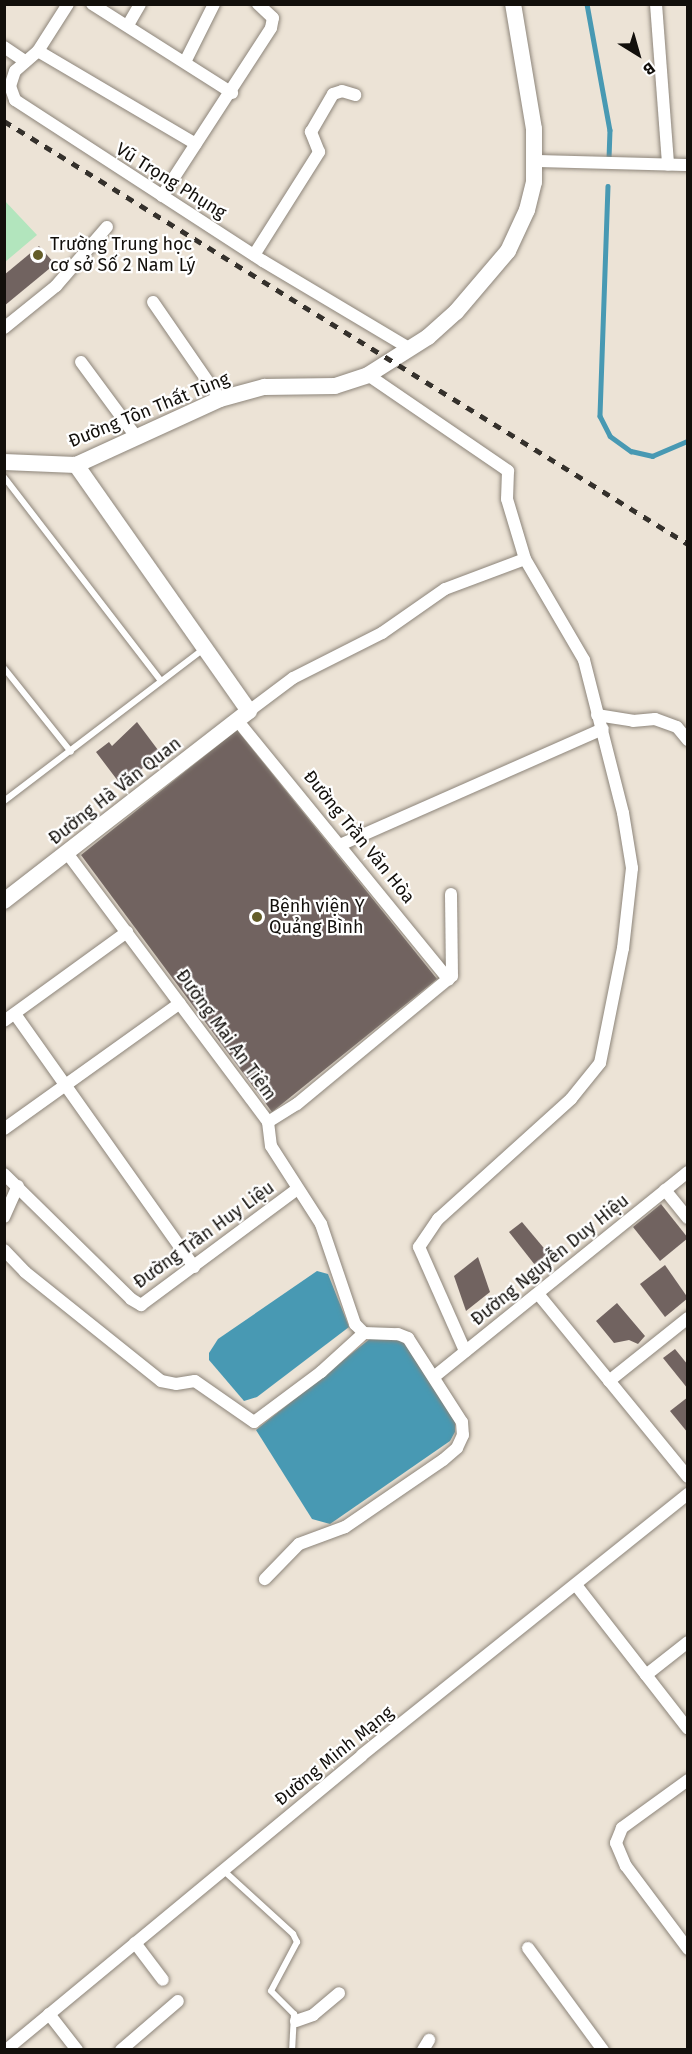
<!DOCTYPE html>
<meta charset="utf-8">
<style>
body{margin:0}
#map{position:relative;width:692px;height:2054px;overflow:hidden;background:#ece3d6;font-family:"Fira Sans",sans-serif}
div>[style]{position:absolute}
[style*='--x']{left:calc(var(--x)*1px);top:calc(var(--y)*1px);width:calc(var(--w)*1px);rotate:calc(var(--a)*1deg)}
.green>*{inset:0;background:#b2e5bd}
.water>*{inset:0;background:#4899b3}
.stream>*{height:4.5px;margin:-2.25px;padding:0 2.25px;transform-origin:2.25px;border-radius:2.25px;background:#4899b3}
.building>*{inset:0;background:#716360}
.roads{filter:drop-shadow(0 0 2px #8d857a) drop-shadow(0 0 2px #8d857a)}
.lane>*{height:6px;margin:-3px;padding:0 3px;transform-origin:3px;border-radius:3px;background:#fff}
.street>*{height:12px;margin:-6px;padding:0 6px;transform-origin:6px;border-radius:6px;background:#fff}
.secondary>*{height:16px;margin:-8px;padding:0 8px;transform-origin:8px;border-radius:8px;background:#fff}
.rail>*{height:4.5px;margin-top:-2.25px;transform-origin:0;background:repeating-linear-gradient(90deg,#35312c 0 8px,transparent 0 16px)}
.dots>*{width:16px;height:16px;translate:-50% -50%;box-sizing:border-box;border:3px solid #fff;border-radius:50%}
span{translate:-50% -50%;white-space:nowrap;text-align:center;line-height:1.15;-webkit-text-stroke:4.5px #fff;paint-order:stroke}
.street-label{font-size:18px;color:#120f0b}
.poi-label{font-size:18px;color:#120f0b}
.left{translate:0 -50%;text-align:left}
.frame{position:absolute;inset:0;border:6px solid #120f0b;pointer-events:none}
.north{position:absolute;left:608px;top:24px;width:60px;height:60px;-webkit-text-stroke:4px #fff;paint-order:stroke;rotate:143deg;font-size:16px;font-weight:700;line-height:24px;text-align:center;color:#120f0b}
.north::after{content:'';display:block;margin:auto;width:21px;height:27px;background:#120f0b;clip-path:polygon(50% 0,100% 100%,50% 72%,0 100%)}
</style>
<div id="map">
<div class="green">
<i style="clip-path:polygon(4px 200px,37px 235px,5px 262px,4px 262px)"></i>
</div>
<div class="water">
<i style="clip-path:polygon(317px 1271px,328px 1274px,349px 1327px,257px 1397px,244px 1401px,209px 1360px,209px 1353px,218px 1339px)"></i>
<i style="clip-path:polygon(371px 1338px,403px 1338px,434px 1382px,455px 1422px,455px 1432px,450px 1441px,330px 1524px,312px 1519px,256px 1430px)"></i>
</div>
<div class="stream">
<i style="--x:587;--y:4;--w:128;--a:79.7"></i>
<i style="--x:610;--y:130;--w:31;--a:92"></i>
<i style="--x:608;--y:186;--w:230;--a:92"></i>
<i style="--x:600;--y:416;--w:22;--a:63"></i>
<i style="--x:610;--y:436;--w:26;--a:36"></i>
<i style="--x:631;--y:451;--w:22;--a:13"></i>
<i style="--x:652;--y:456;--w:39;--a:-23"></i>
</div>
<div class="building">
<i style="clip-path:polygon(39px 246px,55px 264px,4px 306px,4px 275px)"></i>
<i style="clip-path:polygon(137px 722px,161px 754px,121px 785px,96px 752px,109px 742px,112px 746px)"></i>
<i style="clip-path:polygon(237px 730px,437px 979px,272px 1112px,81px 855px)"></i>
<i style="clip-path:polygon(661px 1204px,688px 1238px,660px 1261px,633px 1227px)"></i>
<i style="clip-path:polygon(522px 1222px,548px 1253px,535px 1265px,509px 1232px)"></i>
<i style="clip-path:polygon(478px 1257px,490px 1292px,466px 1311px,454px 1276px)"></i>
<i style="clip-path:polygon(665px 1265px,688px 1298px,665px 1317px,640px 1284px)"></i>
<i style="clip-path:polygon(617px 1303px,645px 1336px,638px 1344px,629px 1340px,614px 1343px,596px 1321px)"></i>
<i style="clip-path:polygon(675px 1349px,688px 1365px,688px 1389px,663px 1358px)"></i>
<i style="clip-path:polygon(688px 1397px,688px 1433px,670px 1411px)"></i>
</div>
<div class="roads">
<div class="lane">
<i style="--x:4;--y:477;--w:257;--a:52.4"></i>
<i style="--x:4;--y:668;--w:107;--a:51.4"></i>
<i style="--x:4;--y:801;--w:249;--a:-37.3"></i>
<i style="--x:223;--y:1870;--w:95;--a:42.4"></i>
<i style="--x:293;--y:1934;--w:9;--a:63"></i>
<i style="--x:297;--y:1942;--w:55;--a:118"></i>
<i style="--x:271;--y:1991;--w:33;--a:45"></i>
<i style="--x:294;--y:2014;--w:36;--a:93"></i>
</div>
<div class="street">
<i style="--x:68;--y:4;--w:56;--a:122.6"></i>
<i style="--x:38;--y:51;--w:30;--a:139"></i>
<i style="--x:15;--y:71;--w:16;--a:108"></i>
<i style="--x:10;--y:86;--w:15;--a:70"></i>
<i style="--x:15;--y:100;--w:296;--a:33"></i>
<i style="--x:263;--y:261;--w:170;--a:30.8"></i>
<i style="--x:92;--y:4;--w:166;--a:32.4"></i>
<i style="--x:656;--y:4;--w:161;--a:85.7"></i>
<i style="--x:128;--y:25;--w:24;--a:-60"></i>
<i style="--x:4;--y:47;--w:25;--a:34"></i>
<i style="--x:38;--y:51;--w:183;--a:30.5"></i>
<i style="--x:185;--y:62;--w:65;--a:-63.4"></i>
<i style="--x:535;--y:161;--w:153;--a:1.5"></i>
<i style="--x:162;--y:196;--w:200;--a:-57"></i>
<i style="--x:271;--y:28;--w:10;--a:-79"></i>
<i style="--x:273;--y:18;--w:21;--a:-137"></i>
<i style="--x:254;--y:255;--w:122;--a:-57.7"></i>
<i style="--x:319;--y:152;--w:22;--a:-112"></i>
<i style="--x:311;--y:132;--w:44;--a:-59.9"></i>
<i style="--x:333;--y:94;--w:9;--a:-18"></i>
<i style="--x:342;--y:91;--w:14;--a:17"></i>
<i style="--x:153;--y:302;--w:118;--a:55.4"></i>
<i style="--x:4;--y:328;--w:67;--a:-38.9"></i>
<i style="--x:56;--y:286;--w:78;--a:-49.2"></i>
<i style="--x:81;--y:362;--w:94;--a:53.6"></i>
<i style="--x:368;--y:375;--w:170;--a:34.4"></i>
<i style="--x:508;--y:471;--w:28;--a:92"></i>
<i style="--x:507;--y:499;--w:63;--a:73.3"></i>
<i style="--x:525;--y:559;--w:117;--a:59.7"></i>
<i style="--x:584;--y:660;--w:158;--a:75.7"></i>
<i style="--x:623;--y:813;--w:56;--a:80.7"></i>
<i style="--x:632;--y:868;--w:81;--a:96.4"></i>
<i style="--x:623;--y:948;--w:117;--a:101.3"></i>
<i style="--x:600;--y:1063;--w:46;--a:128.9"></i>
<i style="--x:571;--y:1099;--w:179;--a:137.9"></i>
<i style="--x:438;--y:1219;--w:34;--a:124"></i>
<i style="--x:419;--y:1247;--w:114;--a:66.1"></i>
<i style="--x:249;--y:711;--w:55;--a:-36.9"></i>
<i style="--x:293;--y:678;--w:100;--a:-26.8"></i>
<i style="--x:382;--y:633;--w:77;--a:-34.9"></i>
<i style="--x:445;--y:589;--w:85;--a:-20.6"></i>
<i style="--x:597;--y:715;--w:36;--a:9"></i>
<i style="--x:633;--y:721;--w:22;--a:-5"></i>
<i style="--x:655;--y:719;--w:23;--a:20"></i>
<i style="--x:677;--y:727;--w:17;--a:50"></i>
<i style="--x:237;--y:720;--w:335;--a:50.8"></i>
<i style="--x:342;--y:844;--w:285;--a:-23.8"></i>
<i style="--x:67;--y:853;--w:336;--a:53.2"></i>
<i style="--x:268;--y:1122;--w:24;--a:83"></i>
<i style="--x:271;--y:1146;--w:93;--a:57.3"></i>
<i style="--x:321;--y:1224;--w:106;--a:71.2"></i>
<i style="--x:355;--y:1324;--w:13;--a:45"></i>
<i style="--x:364;--y:1333;--w:34;--a:2"></i>
<i style="--x:398;--y:1334;--w:11;--a:22"></i>
<i style="--x:408;--y:1338;--w:100;--a:57.3"></i>
<i style="--x:462;--y:1422;--w:13;--a:86"></i>
<i style="--x:463;--y:1435;--w:14;--a:115"></i>
<i style="--x:457;--y:1448;--w:18;--a:139"></i>
<i style="--x:443;--y:1460;--w:119;--a:145.6"></i>
<i style="--x:345;--y:1527;--w:49;--a:159.7"></i>
<i style="--x:299;--y:1544;--w:49;--a:134.2"></i>
<i style="--x:15;--y:1014;--w:310;--a:54.7"></i>
<i style="--x:4;--y:1021;--w:152;--a:-35.9"></i>
<i style="--x:268;--y:1122;--w:34;--a:-32"></i>
<i style="--x:297;--y:1104;--w:201;--a:-39.6"></i>
<i style="--x:452;--y:976;--w:82;--a:-90.7"></i>
<i style="--x:4;--y:1129;--w:216;--a:-35.6"></i>
<i style="--x:4;--y:1174;--w:178;--a:44.5"></i>
<i style="--x:131;--y:1299;--w:12;--a:31"></i>
<i style="--x:141;--y:1305;--w:194;--a:-36.6"></i>
<i style="--x:665;--y:1190;--w:36;--a:51"></i>
<i style="--x:4;--y:1217;--w:34;--a:-66"></i>
<i style="--x:4;--y:1250;--w:30;--a:46"></i>
<i style="--x:25;--y:1272;--w:174;--a:38.7"></i>
<i style="--x:161;--y:1381;--w:15;--a:11"></i>
<i style="--x:176;--y:1384;--w:19;--a:-9"></i>
<i style="--x:195;--y:1381;--w:72;--a:34.8"></i>
<i style="--x:254;--y:1422;--w:84;--a:-36.7"></i>
<i style="--x:321;--y:1372;--w:58;--a:-42.2"></i>
<i style="--x:539;--y:1295;--w:235;--a:50.7"></i>
<i style="--x:435;--y:1376;--w:325;--a:-38.9"></i>
<i style="--x:609;--y:1381;--w:101;--a:-38.6"></i>
<i style="--x:576;--y:1585;--w:182;--a:52.1"></i>
<i style="--x:646;--y:1675;--w:53;--a:-38.2"></i>
<i style="--x:688;--y:1780;--w:82;--a:144"></i>
<i style="--x:622;--y:1828;--w:16;--a:112"></i>
<i style="--x:616;--y:1843;--w:25;--a:67"></i>
<i style="--x:626;--y:1866;--w:104;--a:53.2"></i>
<i style="--x:135;--y:1943;--w:46;--a:52.9"></i>
<i style="--x:528;--y:1948;--w:127;--a:53.7"></i>
<i style="--x:49;--y:2014;--w:46;--a:52.1"></i>
<i style="--x:296;--y:2021;--w:18;--a:-19"></i>
<i style="--x:313;--y:2015;--w:34;--a:-40"></i>
<i style="--x:6;--y:2050;--w:462;--a:-39.6"></i>
<i style="--x:362;--y:1755;--w:418;--a:-38.7"></i>
<i style="--x:121;--y:2050;--w:75;--a:-40.7"></i>
<i style="--x:423;--y:2050;--w:12;--a:-59"></i>
</div>
<div class="secondary">
<i style="--x:4;--y:462;--w:72;--a:2.4"></i>
<i style="--x:76;--y:465;--w:158;--a:-24.6"></i>
<i style="--x:220;--y:399;--w:46;--a:-15.3"></i>
<i style="--x:264;--y:387;--w:71;--a:-0.8"></i>
<i style="--x:335;--y:386;--w:35;--a:-18"></i>
<i style="--x:368;--y:375;--w:71;--a:-32.3"></i>
<i style="--x:428;--y:337;--w:38;--a:-42"></i>
<i style="--x:456;--y:312;--w:80;--a:-49.6"></i>
<i style="--x:508;--y:251;--w:45;--a:-65.1"></i>
<i style="--x:527;--y:210;--w:29;--a:-76"></i>
<i style="--x:534;--y:182;--w:53;--a:-90"></i>
<i style="--x:534;--y:129;--w:127;--a:-99.5"></i>
<i style="--x:4;--y:901;--w:310;--a:-37.8"></i>
<i style="--x:249;--y:711;--w:301;--a:-125.1"></i>
</div>
</div>
<div class="rail">
<i style="--x:4;--y:121;--w:804;--a:31.73"></i>
</div>
<div class="dots">
<i style="left:38px;top:255px;background:#645d29"></i>
<i style="left:257px;top:917px;background:#645d29"></i>
</div>
<div class="street-label">
<span style="left:171px;top:181px;rotate:32deg">Vũ Trọng Phụng</span>
<span style="left:149px;top:410px;rotate:-22deg">Đường Tôn Thất Tùng</span>
<span style="left:115px;top:791px;rotate:-38deg">Đường Hà Văn Quan</span>
<span style="left:359px;top:837px;rotate:51deg">Đường Trần Văn Hòa</span>
<span style="left:226px;top:1035px;rotate:54deg">Đường Mai An Tiêm</span>
<span style="left:204px;top:1235px;rotate:-36deg">Đường Trần Huy Liệu</span>
<span style="left:550px;top:1260px;rotate:-39deg">Đường Nguyễn Duy Hiệu</span>
<span style="left:334px;top:1756px;rotate:-39deg">Đường Minh Mạng</span>
</div>
<div class="poi-label">
<span class="left" style="left:50px;top:255px">Trường Trung học<br>cơ sở Số 2 Nam Lý</span>
<span class="left" style="left:269px;top:917px">Bệnh viện Y<br>Quảng Bình</span>
</div>
<div class="frame"></div>
<div class="north">B</div>
</div>
